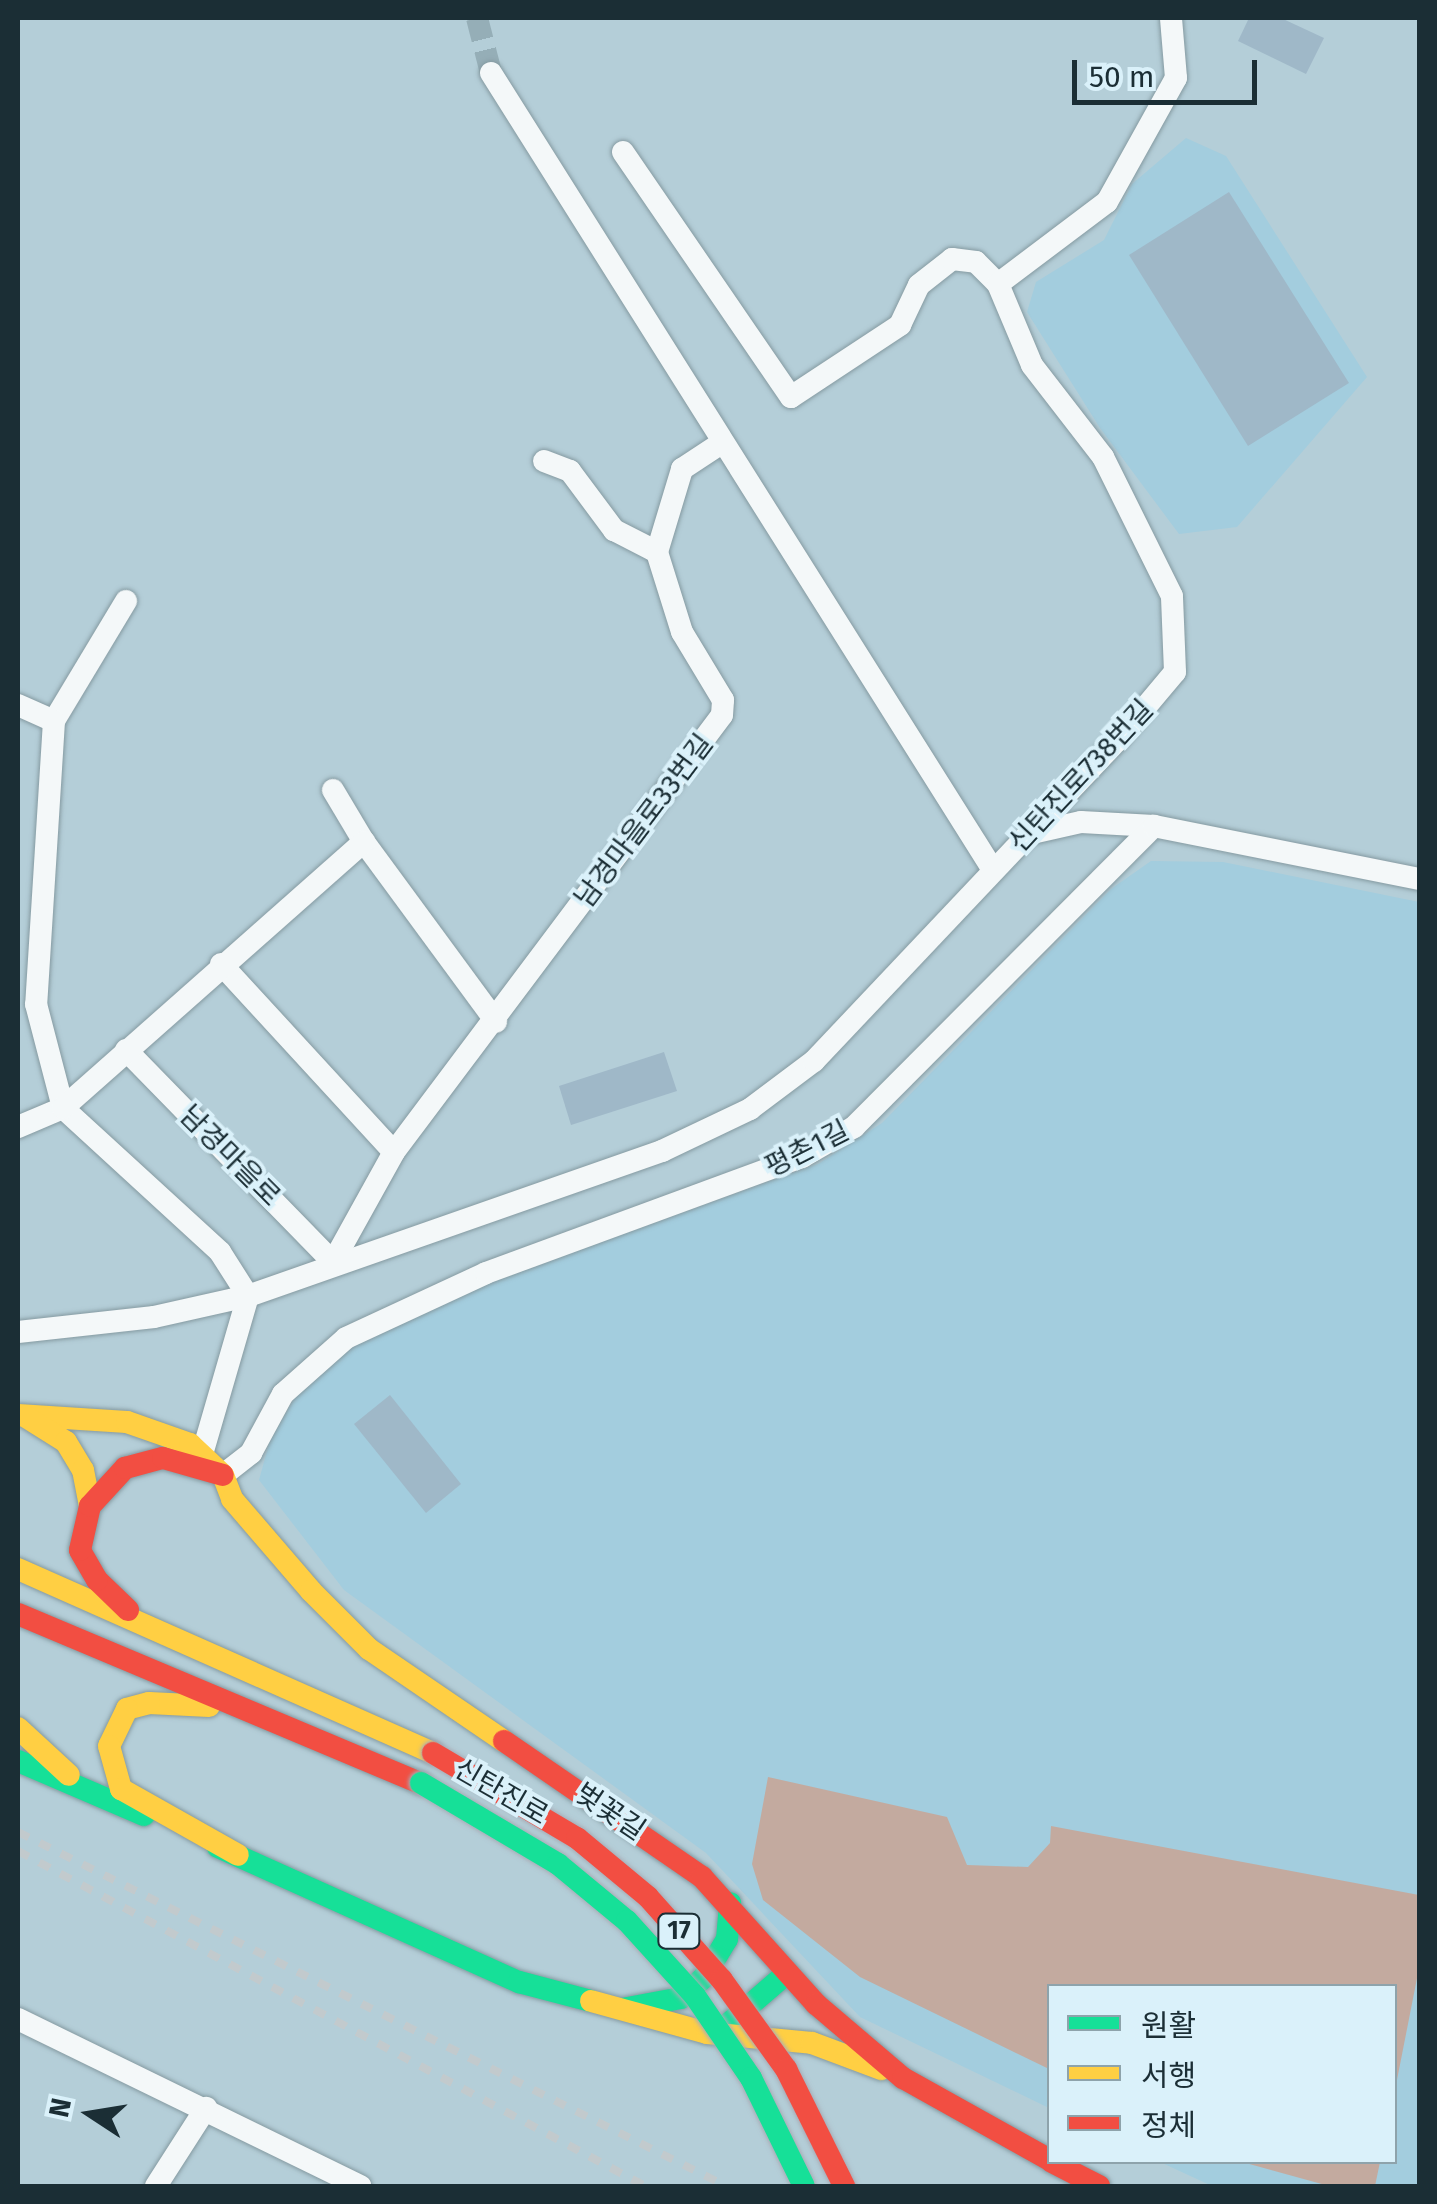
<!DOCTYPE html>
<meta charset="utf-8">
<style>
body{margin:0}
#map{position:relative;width:1437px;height:2204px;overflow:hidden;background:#b4ced8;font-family:"Fira Sans","Noto Sans KR",sans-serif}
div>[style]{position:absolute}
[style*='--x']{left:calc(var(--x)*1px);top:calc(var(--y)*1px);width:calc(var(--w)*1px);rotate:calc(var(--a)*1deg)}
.built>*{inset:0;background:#a3cdde}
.green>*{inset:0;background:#c3aa9f}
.building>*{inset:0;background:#9fb8c8}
.street-tunnel>*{height:22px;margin-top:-11px;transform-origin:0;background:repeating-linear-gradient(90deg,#95aeb7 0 22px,transparent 0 33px)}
.roads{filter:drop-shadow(0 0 2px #859aa1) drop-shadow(0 0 2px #859aa1)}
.street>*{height:22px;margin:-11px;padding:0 11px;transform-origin:11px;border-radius:11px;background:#f4f8f9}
.fast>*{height:22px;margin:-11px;padding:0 11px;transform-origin:11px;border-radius:11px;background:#16e098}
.slow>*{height:22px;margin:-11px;padding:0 11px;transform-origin:11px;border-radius:11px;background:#ffcf43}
.jam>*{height:22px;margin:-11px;padding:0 11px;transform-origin:11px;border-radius:11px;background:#f24e42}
.rail>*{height:8px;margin-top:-4px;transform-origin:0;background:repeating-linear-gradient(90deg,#c2cacd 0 12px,transparent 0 24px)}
.bridges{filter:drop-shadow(0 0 2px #a8adb6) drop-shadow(0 0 2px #a8adb6)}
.fast-bridge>*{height:22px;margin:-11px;padding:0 11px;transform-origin:11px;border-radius:11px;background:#16e098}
.jam-bridge>*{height:22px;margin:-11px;padding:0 11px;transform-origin:11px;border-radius:11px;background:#f24e42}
span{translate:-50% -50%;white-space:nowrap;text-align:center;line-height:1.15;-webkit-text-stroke:8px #daf1fa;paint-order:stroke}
.shield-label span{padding:2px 8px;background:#daf1fa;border:2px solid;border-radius:8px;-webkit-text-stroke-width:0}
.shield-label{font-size:25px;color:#1b2e35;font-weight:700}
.street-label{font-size:28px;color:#1b2e35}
.frame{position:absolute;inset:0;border:20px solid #1b2e35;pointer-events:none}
.legend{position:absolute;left:1047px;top:1984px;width:350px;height:180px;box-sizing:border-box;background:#daf1fa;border:2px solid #8ea3ab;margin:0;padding:12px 18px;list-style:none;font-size:30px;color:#1b2e35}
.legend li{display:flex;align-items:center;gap:20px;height:50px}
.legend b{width:50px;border:2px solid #8ea3ab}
.north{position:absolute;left:40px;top:2064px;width:100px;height:100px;-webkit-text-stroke:8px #daf1fa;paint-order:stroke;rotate:282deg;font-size:28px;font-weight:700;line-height:40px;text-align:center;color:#1b2e35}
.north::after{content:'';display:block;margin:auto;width:35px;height:45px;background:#1b2e35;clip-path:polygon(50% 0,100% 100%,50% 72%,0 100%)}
.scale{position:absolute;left:1072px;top:60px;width:185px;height:45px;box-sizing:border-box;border:5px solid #1b2e35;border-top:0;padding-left:12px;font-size:30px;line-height:35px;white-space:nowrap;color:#1b2e35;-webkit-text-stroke:8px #daf1fa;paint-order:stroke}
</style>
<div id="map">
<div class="built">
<i style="clip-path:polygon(1186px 138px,1226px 156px,1367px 377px,1237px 527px,1179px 534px,1100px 428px,1027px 312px,1036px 282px,1104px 240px,1132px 184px)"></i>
<i style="clip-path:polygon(1151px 861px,1223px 862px,1419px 902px,1419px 2186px,1212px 2186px,1160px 2162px,1394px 2162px,1394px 1986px,1050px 1986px,1049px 2108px,860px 2017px,706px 1853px,344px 1590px,259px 1480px,270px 1440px,313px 1367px,417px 1308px,818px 1164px,882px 1123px,1111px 889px)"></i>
</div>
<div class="green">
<i style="clip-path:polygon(768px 1777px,947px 1817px,967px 1865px,1028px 1867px,1050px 1843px,1051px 1826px,1419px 1895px,1419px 1968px,1395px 2090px,1394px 1986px,1050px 1986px,1049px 2069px,860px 1977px,763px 1900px,752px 1864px)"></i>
<i style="clip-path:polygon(1242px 2162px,1380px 2162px,1375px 2186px,1329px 2186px)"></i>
</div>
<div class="building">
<i style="clip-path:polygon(1249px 18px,1281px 18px,1324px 38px,1306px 74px,1238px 41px)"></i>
<i style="clip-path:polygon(1229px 192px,1349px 383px,1248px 446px,1129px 255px)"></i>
<i style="clip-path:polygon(664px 1052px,677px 1091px,571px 1125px,559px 1086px)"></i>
<i style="clip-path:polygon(390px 1395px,461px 1484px,426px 1513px,354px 1424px)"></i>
</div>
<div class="street-tunnel">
<i style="--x:477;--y:18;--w:57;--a:75.7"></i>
</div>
<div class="roads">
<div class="street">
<i style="--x:491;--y:73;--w:942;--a:57.79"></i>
<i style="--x:623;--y:152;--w:297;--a:55.6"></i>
<i style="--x:791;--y:397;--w:131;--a:-33.4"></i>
<i style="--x:900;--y:325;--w:44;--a:-64.6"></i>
<i style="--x:919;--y:285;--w:42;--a:-38.2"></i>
<i style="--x:952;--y:259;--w:24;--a:7"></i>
<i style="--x:976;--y:262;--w:31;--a:45"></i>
<i style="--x:544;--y:461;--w:28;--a:21"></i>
<i style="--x:570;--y:471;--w:74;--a:53.3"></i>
<i style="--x:614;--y:530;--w:48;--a:27.1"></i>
<i style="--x:126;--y:601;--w:140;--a:121"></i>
<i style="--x:54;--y:721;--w:284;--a:93.6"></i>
<i style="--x:36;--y:1004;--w:107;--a:75.4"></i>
<i style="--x:63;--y:1108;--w:213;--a:42.5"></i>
<i style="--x:220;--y:1252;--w:52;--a:57.5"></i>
<i style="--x:248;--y:1296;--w:165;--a:106.2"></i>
<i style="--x:18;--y:705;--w:39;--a:24"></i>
<i style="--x:333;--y:790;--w:61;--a:59.2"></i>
<i style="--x:364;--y:842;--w:223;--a:53.7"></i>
<i style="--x:1032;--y:833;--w:50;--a:-12.7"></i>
<i style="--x:1081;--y:822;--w:73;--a:3.1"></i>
<i style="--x:221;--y:964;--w:255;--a:47.4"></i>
<i style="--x:126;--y:1050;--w:296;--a:45.7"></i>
<i style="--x:333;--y:1262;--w:126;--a:-61"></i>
<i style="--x:394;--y:1152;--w:546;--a:-53.11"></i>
<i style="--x:722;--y:715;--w:15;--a:-86"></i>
<i style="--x:723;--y:700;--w:79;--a:-121.1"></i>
<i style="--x:682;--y:632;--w:84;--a:-107.4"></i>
<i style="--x:657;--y:552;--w:87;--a:-73.2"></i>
<i style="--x:682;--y:469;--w:45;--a:-33.3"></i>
<i style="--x:18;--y:1127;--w:49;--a:-22.9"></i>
<i style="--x:63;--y:1108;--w:402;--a:-41.5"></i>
<i style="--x:18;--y:1332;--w:137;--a:-6.3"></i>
<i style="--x:154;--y:1317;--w:96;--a:-12.6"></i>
<i style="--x:248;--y:1296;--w:439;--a:-19.3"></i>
<i style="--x:662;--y:1151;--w:98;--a:-25.5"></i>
<i style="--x:750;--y:1109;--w:80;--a:-36.9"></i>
<i style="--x:814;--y:1061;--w:441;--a:-46.6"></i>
<i style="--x:1117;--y:741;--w:90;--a:-50"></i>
<i style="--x:1175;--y:672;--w:76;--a:-92.3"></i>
<i style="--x:1172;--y:596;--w:155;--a:-116.4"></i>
<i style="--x:1103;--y:457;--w:116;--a:-127.7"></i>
<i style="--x:1032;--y:365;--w:88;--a:-112.8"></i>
<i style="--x:998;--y:284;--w:136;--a:-37"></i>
<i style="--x:1107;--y:202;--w:142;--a:-60.9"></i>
<i style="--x:1176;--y:78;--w:60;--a:-94.8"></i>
<i style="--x:223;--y:1475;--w:36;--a:-38"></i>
<i style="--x:251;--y:1453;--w:67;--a:-61.5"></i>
<i style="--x:283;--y:1394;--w:84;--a:-41.6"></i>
<i style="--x:346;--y:1338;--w:154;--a:-24.9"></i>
<i style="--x:486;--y:1273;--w:337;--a:-20.2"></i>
<i style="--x:802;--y:1157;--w:60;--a:-30"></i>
<i style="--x:854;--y:1127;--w:425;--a:-45.1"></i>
<i style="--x:1154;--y:826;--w:271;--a:11.3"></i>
<i style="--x:18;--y:2019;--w:381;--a:26"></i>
<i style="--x:156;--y:2186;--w:93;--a:-57.3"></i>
</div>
<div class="fast">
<i style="--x:18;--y:1761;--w:137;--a:23.2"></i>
<i style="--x:218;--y:1847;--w:330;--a:24.2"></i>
<i style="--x:519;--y:1982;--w:74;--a:14.8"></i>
<i style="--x:622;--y:2009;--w:60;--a:-10.6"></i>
<i style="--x:681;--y:1998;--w:31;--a:-42"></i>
<i style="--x:704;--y:1977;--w:44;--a:-58.8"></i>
<i style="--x:727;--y:1939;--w:36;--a:-85"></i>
<i style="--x:728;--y:2024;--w:77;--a:-40.8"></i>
</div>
<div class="slow">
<i style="--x:18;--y:1415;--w:109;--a:3.7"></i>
<i style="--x:127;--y:1422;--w:67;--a:19.2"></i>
<i style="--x:190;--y:1444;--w:45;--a:43.2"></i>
<i style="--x:223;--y:1475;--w:26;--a:69"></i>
<i style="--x:232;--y:1499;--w:121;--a:49.3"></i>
<i style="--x:311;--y:1591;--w:82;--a:45"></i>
<i style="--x:369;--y:1649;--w:163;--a:34.3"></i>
<i style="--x:26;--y:1417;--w:47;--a:32"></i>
<i style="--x:66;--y:1442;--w:33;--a:59"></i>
<i style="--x:83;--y:1470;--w:37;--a:79"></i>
<i style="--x:18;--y:1569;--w:454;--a:23.9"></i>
<i style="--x:209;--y:1706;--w:60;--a:-177.1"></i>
<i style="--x:149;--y:1703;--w:23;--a:165"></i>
<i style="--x:127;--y:1709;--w:41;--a:115.9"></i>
<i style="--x:109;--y:1746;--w:45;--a:74.4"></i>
<i style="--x:121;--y:1789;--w:134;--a:29.4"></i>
<i style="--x:18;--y:1728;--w:69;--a:42.7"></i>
<i style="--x:591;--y:2001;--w:120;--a:15.4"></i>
<i style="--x:707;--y:2033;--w:105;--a:5.4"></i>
<i style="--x:812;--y:2043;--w:74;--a:20.6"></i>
</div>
<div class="jam">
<i style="--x:128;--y:1610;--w:43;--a:-135.9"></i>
<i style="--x:97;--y:1580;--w:34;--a:-120"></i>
<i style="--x:80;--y:1550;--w:45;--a:-77.2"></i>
<i style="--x:90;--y:1506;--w:52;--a:-47.4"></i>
<i style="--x:125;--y:1468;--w:39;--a:-15"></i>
<i style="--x:163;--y:1458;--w:62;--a:15.8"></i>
<i style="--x:18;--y:1614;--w:437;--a:22.8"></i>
<i style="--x:504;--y:1741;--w:240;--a:34.5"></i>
<i style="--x:702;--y:1877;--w:171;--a:48.1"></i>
<i style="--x:816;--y:2004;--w:114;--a:40.4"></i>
<i style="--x:903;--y:2078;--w:168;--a:29.2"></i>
<i style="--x:1052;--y:2162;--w:53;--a:27.1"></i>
</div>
</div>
<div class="rail">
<i style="--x:18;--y:1832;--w:792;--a:26.57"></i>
<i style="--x:18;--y:1851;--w:711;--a:28.12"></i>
</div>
<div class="bridges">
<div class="fast-bridge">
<i style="--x:421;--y:1783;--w:159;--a:30.6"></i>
<i style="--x:558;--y:1864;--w:89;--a:39.6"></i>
<i style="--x:627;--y:1921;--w:101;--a:47.8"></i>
<i style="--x:695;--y:1996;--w:99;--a:55.7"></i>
<i style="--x:751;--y:2078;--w:120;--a:63.9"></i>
</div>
<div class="jam-bridge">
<i style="--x:433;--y:1753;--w:167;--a:30.6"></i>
<i style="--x:577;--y:1838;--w:92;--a:39.7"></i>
<i style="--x:648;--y:1897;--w:111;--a:48.3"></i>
<i style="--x:722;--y:1980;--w:110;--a:54.3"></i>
<i style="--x:786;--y:2069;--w:131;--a:63.6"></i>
</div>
</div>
<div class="shield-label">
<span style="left:679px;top:1931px">17</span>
</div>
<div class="street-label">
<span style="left:1081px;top:776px;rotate:-47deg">신탄진로738번길</span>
<span style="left:644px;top:821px;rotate:-53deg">남경마을로33번길</span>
<span style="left:807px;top:1149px;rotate:-27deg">평촌1길</span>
<span style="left:230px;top:1156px;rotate:45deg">남경마을로</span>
<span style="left:501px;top:1792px;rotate:30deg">신탄진로</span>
<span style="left:610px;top:1812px;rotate:34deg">벚꽃길</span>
</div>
<div class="frame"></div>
<ul class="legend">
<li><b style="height:12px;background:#16e098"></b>원활</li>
<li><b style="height:12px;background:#ffcf43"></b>서행</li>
<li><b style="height:12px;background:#f24e42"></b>정체</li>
</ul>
<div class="north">N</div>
<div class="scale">50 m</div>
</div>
